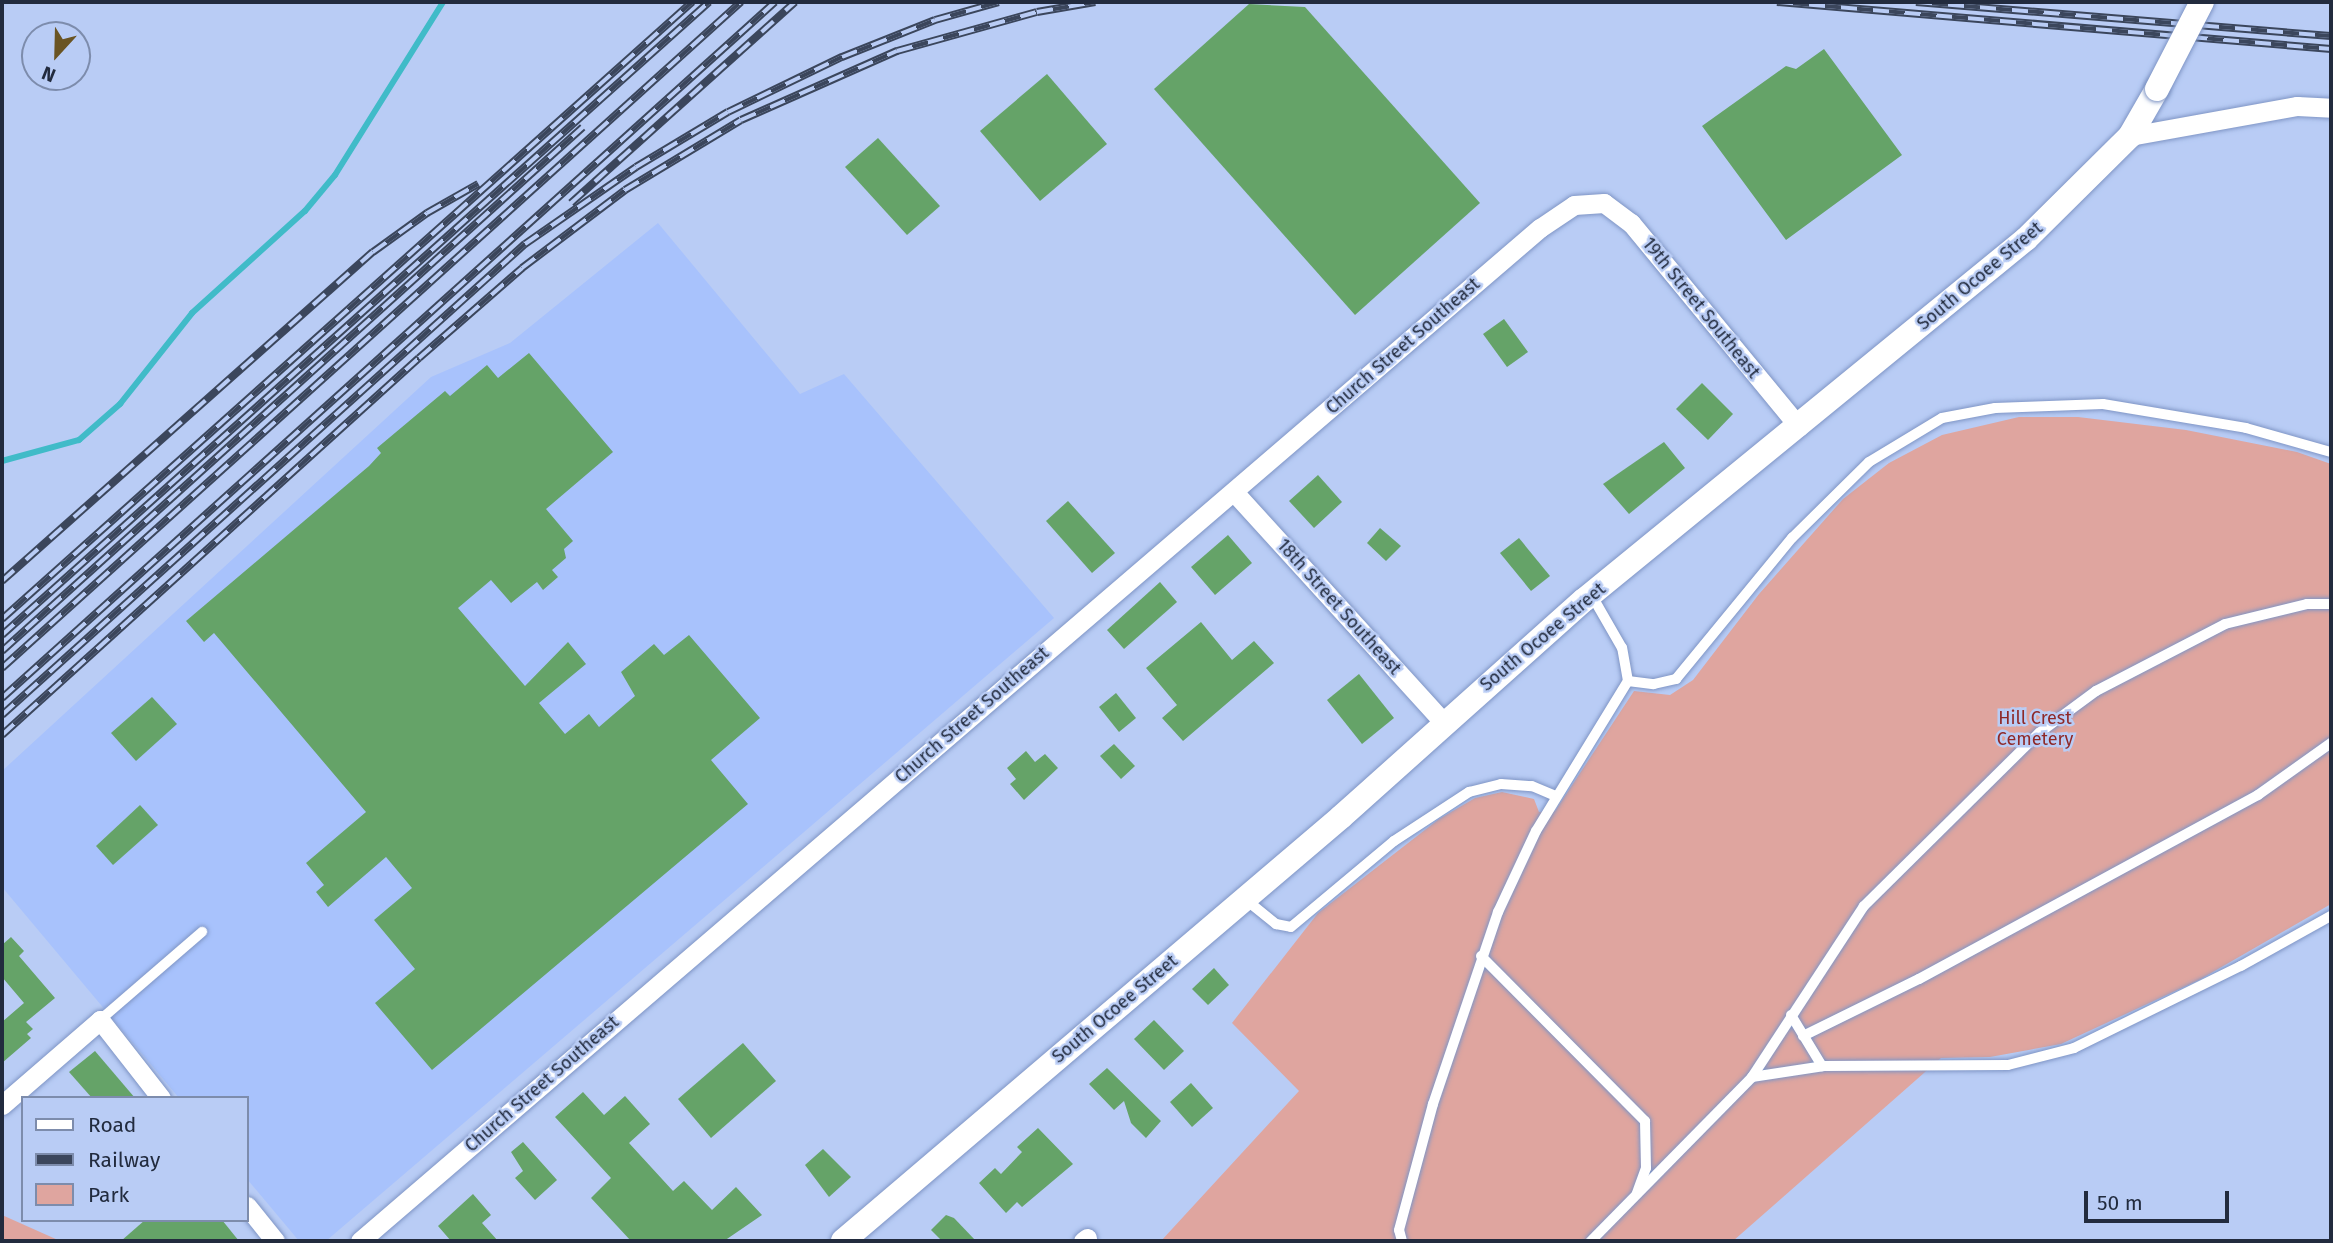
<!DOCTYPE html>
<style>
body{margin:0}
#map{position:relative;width:2333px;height:1243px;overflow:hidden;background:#b9ccf5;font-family:"Fira Sans",sans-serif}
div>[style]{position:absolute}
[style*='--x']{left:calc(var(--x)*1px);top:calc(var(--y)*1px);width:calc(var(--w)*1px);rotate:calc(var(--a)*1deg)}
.built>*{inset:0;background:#a8c2fc}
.green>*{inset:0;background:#dfa59f}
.stream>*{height:6px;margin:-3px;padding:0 3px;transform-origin:3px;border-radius:3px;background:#40bbc8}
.building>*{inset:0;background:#65a368}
.roads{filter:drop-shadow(0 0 2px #7f95c5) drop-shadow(0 0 2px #7f95c5)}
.service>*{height:10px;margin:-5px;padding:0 5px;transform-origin:5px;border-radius:5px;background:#fff}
.minor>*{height:19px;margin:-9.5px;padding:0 9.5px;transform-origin:9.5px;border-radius:9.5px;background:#fff}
.tertiary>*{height:24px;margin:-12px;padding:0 12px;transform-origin:12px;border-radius:12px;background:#fff}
.rail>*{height:8px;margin-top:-4px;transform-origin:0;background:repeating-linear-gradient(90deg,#b9ccf5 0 16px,#3b465c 0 32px);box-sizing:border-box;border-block:2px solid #3b465c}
.bridges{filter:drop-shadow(0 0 2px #7f95c5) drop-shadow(0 0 2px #7f95c5)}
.tertiary-bridge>*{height:24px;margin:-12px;padding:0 12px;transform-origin:12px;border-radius:12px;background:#fff}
span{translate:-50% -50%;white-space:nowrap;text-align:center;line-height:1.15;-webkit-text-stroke:5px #b9ccf5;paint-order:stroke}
.street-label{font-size:18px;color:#222b3e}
.park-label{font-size:18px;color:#8e2827}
.frame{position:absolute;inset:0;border:4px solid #222b3e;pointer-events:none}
.legend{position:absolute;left:21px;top:1096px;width:228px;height:126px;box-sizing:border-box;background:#b9ccf5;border:2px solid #7d8cac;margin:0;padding:9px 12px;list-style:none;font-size:21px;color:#222b3e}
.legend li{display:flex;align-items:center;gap:14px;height:35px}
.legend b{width:35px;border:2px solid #7d8cac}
.north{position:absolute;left:21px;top:21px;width:70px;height:70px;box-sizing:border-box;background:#b9ccf5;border:2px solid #7d8cac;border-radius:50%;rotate:202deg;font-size:19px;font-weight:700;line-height:28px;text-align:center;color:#222b3e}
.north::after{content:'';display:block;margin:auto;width:24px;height:32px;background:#6a5423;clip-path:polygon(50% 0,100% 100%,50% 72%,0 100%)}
.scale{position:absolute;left:2084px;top:1191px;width:145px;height:32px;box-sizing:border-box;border:4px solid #222b3e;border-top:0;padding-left:9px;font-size:21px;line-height:24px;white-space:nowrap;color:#222b3e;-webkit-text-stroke:5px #b9ccf5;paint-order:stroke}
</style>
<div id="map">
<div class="built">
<i style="clip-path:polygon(658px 223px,800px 394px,844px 374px,1054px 618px,326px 1241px,299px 1241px,247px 1179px,247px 1098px,179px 1098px,2px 887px,2px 771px,431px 377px,510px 343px)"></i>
</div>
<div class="green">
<i style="clip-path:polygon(2019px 417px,2078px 417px,2186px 430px,2297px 452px,2331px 464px,2331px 904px,2199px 980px,2061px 1044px,1990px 1057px,1941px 1058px,1733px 1241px,1161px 1241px,1299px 1091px,1232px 1023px,1318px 913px,1439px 819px,1475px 798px,1502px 792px,1534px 799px,1539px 812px,1555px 811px,1634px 691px,1670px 695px,1693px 680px,1759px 594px,1843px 499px,1889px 463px,1942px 435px)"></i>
<i style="clip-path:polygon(2px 1215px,58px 1240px,59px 1241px,2px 1241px)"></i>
</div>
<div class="stream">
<i style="--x:2;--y:461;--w:80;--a:-15.3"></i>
<i style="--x:79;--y:440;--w:55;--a:-41.3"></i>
<i style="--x:120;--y:404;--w:116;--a:-51.6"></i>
<i style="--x:192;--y:313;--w:152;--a:-42.1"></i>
<i style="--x:305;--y:211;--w:47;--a:-50.2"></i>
<i style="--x:335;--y:175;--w:204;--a:-58"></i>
</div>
<div class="building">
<i style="clip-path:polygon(1249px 4px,1305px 7px,1480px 203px,1355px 315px,1154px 89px)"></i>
<i style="clip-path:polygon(1824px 49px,1902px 155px,1786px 240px,1702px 126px,1786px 66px,1796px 69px)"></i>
<i style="clip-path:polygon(1047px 74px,1107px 144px,1040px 201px,980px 131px)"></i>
<i style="clip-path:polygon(878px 138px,940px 206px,907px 235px,845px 167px)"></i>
<i style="clip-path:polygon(1504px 319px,1528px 352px,1507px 367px,1483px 334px)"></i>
<i style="clip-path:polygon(529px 353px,613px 452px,546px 509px,573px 541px,564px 549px,566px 558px,552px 570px,558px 577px,543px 590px,537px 582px,511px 603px,491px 580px,458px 608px,525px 686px,568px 642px,586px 664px,539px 703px,565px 734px,589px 714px,599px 727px,635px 696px,621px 672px,654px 644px,664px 655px,689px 635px,760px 718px,711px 760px,748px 804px,432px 1070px,375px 1003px,415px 969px,374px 920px,412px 888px,386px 857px,328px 907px,316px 892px,324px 885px,306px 863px,366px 812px,214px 633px,204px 642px,186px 621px,369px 466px,381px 453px,377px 448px,445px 391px,450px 396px,487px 365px,498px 378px)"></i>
<i style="clip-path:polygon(1702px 383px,1733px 414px,1708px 440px,1676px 409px)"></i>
<i style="clip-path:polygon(1664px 442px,1685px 468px,1629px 514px,1603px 484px)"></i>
<i style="clip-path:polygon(1318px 475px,1342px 502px,1314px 528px,1289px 501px)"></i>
<i style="clip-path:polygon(1068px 501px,1115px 553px,1092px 573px,1046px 521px)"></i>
<i style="clip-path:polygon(1380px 528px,1401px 546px,1386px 561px,1367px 543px)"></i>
<i style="clip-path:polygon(1228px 535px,1252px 563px,1215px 595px,1191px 567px)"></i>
<i style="clip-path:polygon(1519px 538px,1550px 576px,1531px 591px,1500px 553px)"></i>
<i style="clip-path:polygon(1160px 582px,1177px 602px,1124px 649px,1107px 630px)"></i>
<i style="clip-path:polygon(1201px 622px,1232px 660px,1254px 641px,1274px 663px,1183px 741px,1162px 718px,1177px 705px,1146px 668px)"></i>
<i style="clip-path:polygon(1359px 674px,1394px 718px,1362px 744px,1327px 700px)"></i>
<i style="clip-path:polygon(1116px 693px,1136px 718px,1119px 732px,1099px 707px)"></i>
<i style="clip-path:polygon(152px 697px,177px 724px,136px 761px,111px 733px)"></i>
<i style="clip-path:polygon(1114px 744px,1135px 766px,1121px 779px,1100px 756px)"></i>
<i style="clip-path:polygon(1026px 751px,1035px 762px,1045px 754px,1058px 768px,1024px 800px,1010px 784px,1016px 779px,1007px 768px)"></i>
<i style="clip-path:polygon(140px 805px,158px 825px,113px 865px,96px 846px)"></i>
<i style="clip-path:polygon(11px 937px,24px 951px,19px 956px,55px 998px,26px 1022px,33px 1029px,27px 1034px,31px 1038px,2px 1063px,2px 1022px,24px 1003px,2px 977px,2px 945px)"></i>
<i style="clip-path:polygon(1214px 968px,1229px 985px,1208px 1005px,1192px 989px)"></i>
<i style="clip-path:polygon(1154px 1020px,1184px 1051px,1164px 1070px,1134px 1039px)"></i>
<i style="clip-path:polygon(743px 1043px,776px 1081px,711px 1138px,678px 1099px)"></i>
<i style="clip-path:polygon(95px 1051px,135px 1098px,92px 1098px,69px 1072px)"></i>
<i style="clip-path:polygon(1107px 1068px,1161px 1121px,1146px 1138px,1131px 1123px,1124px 1101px,1114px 1110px,1089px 1084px)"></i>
<i style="clip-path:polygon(1191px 1083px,1213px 1108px,1192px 1127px,1170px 1102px)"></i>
<i style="clip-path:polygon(583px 1092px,604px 1115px,625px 1096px,650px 1124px,629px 1143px,673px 1191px,684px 1181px,712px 1210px,736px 1187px,762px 1215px,724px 1241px,631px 1241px,591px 1198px,611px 1178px,555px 1117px)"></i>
<i style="clip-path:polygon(1038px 1128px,1073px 1164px,1022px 1207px,1017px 1202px,1006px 1213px,979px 1183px,995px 1168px,1001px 1174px,1022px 1152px,1017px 1147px)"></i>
<i style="clip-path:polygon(523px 1142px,557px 1180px,535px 1200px,515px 1178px,523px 1171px,511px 1152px)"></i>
<i style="clip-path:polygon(823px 1149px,851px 1177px,829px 1197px,805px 1165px)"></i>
<i style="clip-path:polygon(473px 1194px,491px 1215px,482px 1223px,498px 1241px,451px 1241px,438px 1226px)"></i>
<i style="clip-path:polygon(946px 1215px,954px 1218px,976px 1241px,942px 1241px,931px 1230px)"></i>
<i style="clip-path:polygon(145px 1220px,222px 1220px,239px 1241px,121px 1241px)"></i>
</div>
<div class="roads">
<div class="service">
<i style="--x:1628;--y:681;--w:26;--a:7"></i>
<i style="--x:1654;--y:684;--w:23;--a:-13"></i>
<i style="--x:1676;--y:679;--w:183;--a:-50.6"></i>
<i style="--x:1792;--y:538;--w:108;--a:-44.6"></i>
<i style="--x:1869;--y:462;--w:85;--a:-31.1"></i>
<i style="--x:1942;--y:418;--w:54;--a:-10.7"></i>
<i style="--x:1995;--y:408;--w:108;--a:-2.1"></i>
<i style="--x:2103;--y:404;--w:145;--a:9.5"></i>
<i style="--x:2246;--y:428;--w:88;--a:15.8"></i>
<i style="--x:1245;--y:899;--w:40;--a:39"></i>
<i style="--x:1276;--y:924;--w:15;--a:11"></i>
<i style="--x:1291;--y:927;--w:134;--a:-39.9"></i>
<i style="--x:1394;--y:841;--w:90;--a:-33.2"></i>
<i style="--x:1469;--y:792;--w:33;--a:-14"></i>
<i style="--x:1501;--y:784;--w:31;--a:4"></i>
<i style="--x:1532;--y:786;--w:26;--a:23"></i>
<i style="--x:1481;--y:956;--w:233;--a:45.2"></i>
<i style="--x:1645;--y:1121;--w:47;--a:88.8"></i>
<i style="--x:1646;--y:1168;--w:27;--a:110"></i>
<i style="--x:1791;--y:1015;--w:60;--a:58.7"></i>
<i style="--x:100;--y:1020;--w:135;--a:-40.8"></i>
<i style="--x:1803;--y:1036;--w:129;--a:-26.2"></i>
<i style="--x:1919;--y:979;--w:386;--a:-28.5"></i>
<i style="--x:2258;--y:795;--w:90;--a:-35.5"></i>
<i style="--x:1752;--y:1077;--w:73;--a:-8.7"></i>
<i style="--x:1824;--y:1066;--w:184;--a:-0.3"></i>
<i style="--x:2008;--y:1065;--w:68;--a:-14.4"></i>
<i style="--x:2074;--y:1048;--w:186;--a:-26.2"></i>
<i style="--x:2241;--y:966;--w:103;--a:-29.1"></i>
<i style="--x:1402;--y:1241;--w:11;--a:-105"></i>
<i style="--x:1399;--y:1230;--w:131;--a:-74.9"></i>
<i style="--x:1433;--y:1104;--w:203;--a:-71.3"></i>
<i style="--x:1498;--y:912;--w:89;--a:-64.9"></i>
<i style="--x:1536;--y:831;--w:176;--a:-58.5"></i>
<i style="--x:1628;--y:681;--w:34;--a:-100"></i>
<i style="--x:1622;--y:648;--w:62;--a:-119.9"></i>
<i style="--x:1591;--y:1241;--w:230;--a:-45.5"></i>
<i style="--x:1752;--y:1077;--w:204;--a:-56.8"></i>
<i style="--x:1864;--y:906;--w:246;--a:-44.7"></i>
<i style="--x:2039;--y:733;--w:71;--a:-36.4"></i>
<i style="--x:2096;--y:691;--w:145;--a:-27.4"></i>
<i style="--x:2225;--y:624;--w:84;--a:-13.7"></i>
<i style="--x:2307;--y:604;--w:24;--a:0"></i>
</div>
<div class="minor">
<i style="--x:2130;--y:136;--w:170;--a:-10.2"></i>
<i style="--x:2297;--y:106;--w:34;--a:3"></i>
<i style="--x:1234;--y:492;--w:311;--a:47.7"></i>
<i style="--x:2;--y:1105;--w:130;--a:-40.9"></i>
<i style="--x:100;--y:1020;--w:99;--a:52"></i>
<i style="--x:247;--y:1206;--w:45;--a:51.3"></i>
<i style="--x:360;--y:1241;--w:1555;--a:-40.65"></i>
<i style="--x:1540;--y:228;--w:41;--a:-34.1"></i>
<i style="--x:1574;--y:205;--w:30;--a:-4"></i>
<i style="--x:1604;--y:203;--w:34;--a:37"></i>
<i style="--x:1631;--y:223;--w:264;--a:50.5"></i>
<i style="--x:1083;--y:1241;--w:5;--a:-37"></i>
</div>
<div class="tertiary">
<i style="--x:843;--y:1241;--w:654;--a:-40.41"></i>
<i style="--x:1341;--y:817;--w:326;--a:-41.8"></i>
<i style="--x:1584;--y:600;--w:571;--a:-39.24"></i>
<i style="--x:2026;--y:239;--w:146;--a:-44.7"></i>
<i style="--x:2130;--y:136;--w:54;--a:-60.1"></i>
</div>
</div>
<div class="rail">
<i style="--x:1777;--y:2;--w:556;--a:4.85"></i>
<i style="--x:1916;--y:2;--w:416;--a:4.7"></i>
<i style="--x:571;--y:203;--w:301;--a:-41.9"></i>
<i style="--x:2;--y:581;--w:496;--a:-41.6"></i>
<i style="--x:373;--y:252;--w:67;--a:-35.8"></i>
<i style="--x:427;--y:213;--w:59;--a:-29.6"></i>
<i style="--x:2;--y:619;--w:926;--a:-41.8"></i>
<i style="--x:2;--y:635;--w:949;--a:-41.84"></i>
<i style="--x:2;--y:651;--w:782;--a:-42.05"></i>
<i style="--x:2;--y:668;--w:995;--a:-42.03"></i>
<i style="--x:2;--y:698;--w:1040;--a:-42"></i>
<i style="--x:2;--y:715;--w:704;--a:-42.01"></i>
<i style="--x:525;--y:244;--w:135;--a:-34.7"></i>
<i style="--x:636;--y:167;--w:107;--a:-30.9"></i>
<i style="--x:728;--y:112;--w:127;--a:-25.8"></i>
<i style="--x:842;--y:57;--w:100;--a:-21.7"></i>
<i style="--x:935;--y:20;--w:66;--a:-15.7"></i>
<i style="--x:2;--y:735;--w:562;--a:-42.12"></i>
<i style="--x:419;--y:358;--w:137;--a:-41.1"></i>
<i style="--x:522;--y:268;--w:129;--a:-37.1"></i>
<i style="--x:625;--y:190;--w:135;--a:-31.1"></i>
<i style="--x:741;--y:120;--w:171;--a:-23.9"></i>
<i style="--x:897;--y:51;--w:145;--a:-15.6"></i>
<i style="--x:1037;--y:12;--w:59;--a:-9.8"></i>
</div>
<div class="bridges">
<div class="tertiary-bridge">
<i style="--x:2157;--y:89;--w:98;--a:-62.7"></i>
</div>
</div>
<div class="street-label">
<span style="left:1980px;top:276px;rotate:-40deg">South Ocoee Street</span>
<span style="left:1701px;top:308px;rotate:51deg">19th Street Southeast</span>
<span style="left:1403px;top:346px;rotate:-41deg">Church Street Southeast</span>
<span style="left:1339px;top:607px;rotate:48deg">18th Street Southeast</span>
<span style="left:1543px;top:637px;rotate:-40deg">South Ocoee Street</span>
<span style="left:972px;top:715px;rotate:-41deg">Church Street Southeast</span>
<span style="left:1115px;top:1009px;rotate:-40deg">South Ocoee Street</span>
<span style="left:542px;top:1084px;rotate:-41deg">Church Street Southeast</span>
</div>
<div class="park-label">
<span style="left:2035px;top:729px">Hill Crest<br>Cemetery</span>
</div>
<div class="frame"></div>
<ul class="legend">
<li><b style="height:9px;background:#fff"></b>Road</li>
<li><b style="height:9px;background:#3b465c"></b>Railway</li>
<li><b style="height:19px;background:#dfa59f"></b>Park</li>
</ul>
<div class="north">N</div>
<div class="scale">50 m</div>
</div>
